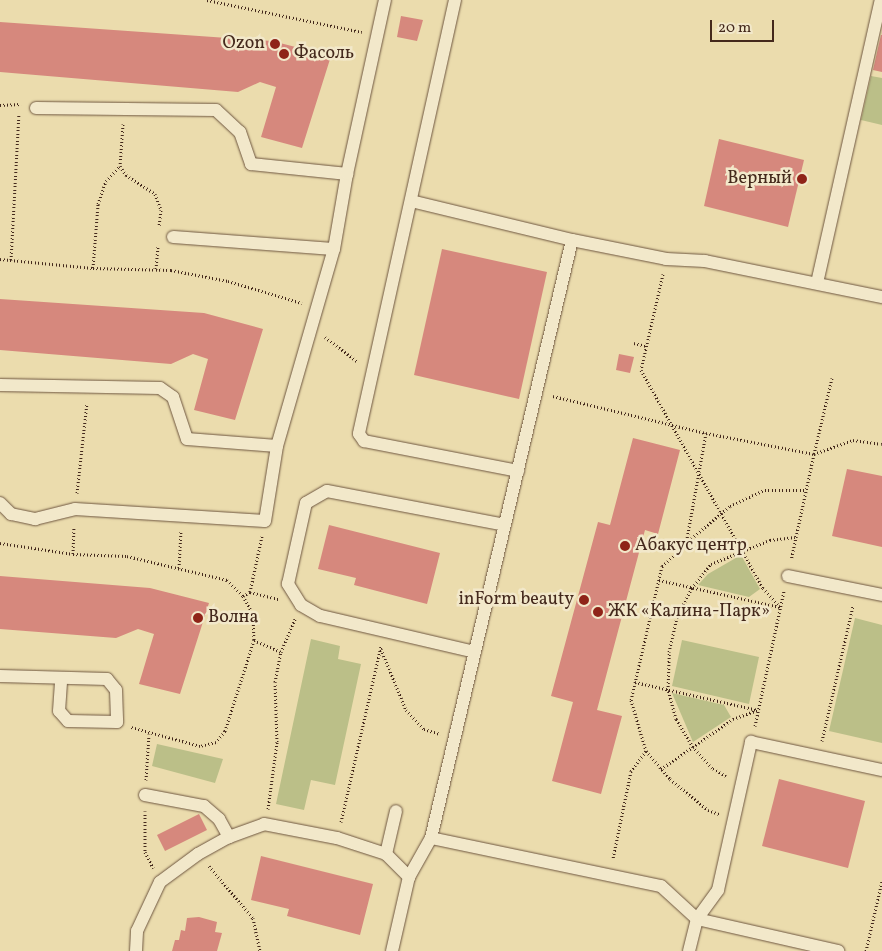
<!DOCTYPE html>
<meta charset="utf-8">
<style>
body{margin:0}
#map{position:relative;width:882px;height:951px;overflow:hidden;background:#ebdcad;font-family:Vollkorn,serif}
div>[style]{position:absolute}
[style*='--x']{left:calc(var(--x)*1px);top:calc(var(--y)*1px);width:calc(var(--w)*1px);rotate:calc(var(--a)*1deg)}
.green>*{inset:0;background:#bbbf88}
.building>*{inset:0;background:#d6887d}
.path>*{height:3px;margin-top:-1.5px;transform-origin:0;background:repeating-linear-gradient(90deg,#44291c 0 1px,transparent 0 3.5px)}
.roads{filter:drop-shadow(0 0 1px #6e5640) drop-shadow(0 0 1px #6e5640)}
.service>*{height:12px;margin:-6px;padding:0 6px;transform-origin:6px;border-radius:6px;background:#f2e8ca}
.dots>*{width:14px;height:14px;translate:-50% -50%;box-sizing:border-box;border:2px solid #f2e8ca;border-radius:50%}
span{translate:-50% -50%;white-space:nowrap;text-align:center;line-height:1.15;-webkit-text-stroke:5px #f2e8ca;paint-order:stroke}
.poi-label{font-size:18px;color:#44291c}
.right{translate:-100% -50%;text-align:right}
.left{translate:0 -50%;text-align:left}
.scale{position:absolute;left:710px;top:20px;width:64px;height:22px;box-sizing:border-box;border:2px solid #44291c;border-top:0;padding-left:6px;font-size:15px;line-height:18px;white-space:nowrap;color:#44291c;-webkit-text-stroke:4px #f2e8ca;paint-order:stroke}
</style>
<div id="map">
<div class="green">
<i style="clip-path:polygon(871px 76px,882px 78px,882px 125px,861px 120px)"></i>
<i style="clip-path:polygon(741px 555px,760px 589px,749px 597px,698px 585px,708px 574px)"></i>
<i style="clip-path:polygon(855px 618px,882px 625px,882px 743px,829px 731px)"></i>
<i style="clip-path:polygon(311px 639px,340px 646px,338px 659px,361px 664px,335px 785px,311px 780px,304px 810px,276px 804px)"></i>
<i style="clip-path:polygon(682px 640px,759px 657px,749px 704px,672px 686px)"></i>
<i style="clip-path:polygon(672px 693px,724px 705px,731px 717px,693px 742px)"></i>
<i style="clip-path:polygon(157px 744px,223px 759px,215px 783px,152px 766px)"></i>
</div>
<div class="building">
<i style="clip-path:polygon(401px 16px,423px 20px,417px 41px,397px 37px)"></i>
<i style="clip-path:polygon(0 22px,272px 41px,331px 56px,302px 148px,261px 137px,276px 87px,260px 82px,238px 92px,0 72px)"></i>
<i style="clip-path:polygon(881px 35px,882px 35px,882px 72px,873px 70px)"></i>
<i style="clip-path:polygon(719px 139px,804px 160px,788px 227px,704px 206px)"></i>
<i style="clip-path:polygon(442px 249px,547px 272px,519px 399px,414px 375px)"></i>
<i style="clip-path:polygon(0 299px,204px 313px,263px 329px,235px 420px,194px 410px,208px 359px,193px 354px,171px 364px,0 350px)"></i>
<i style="clip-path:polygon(619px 354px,634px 357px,630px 373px,616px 370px)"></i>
<i style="clip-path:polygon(633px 438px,680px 450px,658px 534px,645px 530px,597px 710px,622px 716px,601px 794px,552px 781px,573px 702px,551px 696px,598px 522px,610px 525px)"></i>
<i style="clip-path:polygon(847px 469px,882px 476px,882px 547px,832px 536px)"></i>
<i style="clip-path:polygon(329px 525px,440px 553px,427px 604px,354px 585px,356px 578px,318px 569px)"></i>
<i style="clip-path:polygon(0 576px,150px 588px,209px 603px,180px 694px,139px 684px,154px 634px,138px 629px,116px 638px,0 629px)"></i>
<i style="clip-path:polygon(779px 779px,865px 801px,848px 868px,762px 846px)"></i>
<i style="clip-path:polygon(199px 814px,207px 830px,165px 851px,157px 835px)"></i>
<i style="clip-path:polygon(261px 856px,373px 884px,360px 935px,287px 916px,289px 909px,251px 900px)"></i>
<i style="clip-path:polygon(199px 917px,217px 922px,215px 932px,222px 933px,217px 951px,172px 951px,175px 940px,179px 940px,181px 930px,185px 931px,187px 918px)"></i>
</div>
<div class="path">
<i style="--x:207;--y:0;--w:158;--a:11.7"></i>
<i style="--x:0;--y:105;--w:21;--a:-3"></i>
<i style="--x:123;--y:124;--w:42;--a:94.1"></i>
<i style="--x:120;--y:166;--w:11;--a:56"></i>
<i style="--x:126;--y:175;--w:35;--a:33"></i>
<i style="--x:155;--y:194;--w:17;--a:69"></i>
<i style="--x:161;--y:210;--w:16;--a:97"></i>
<i style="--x:0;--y:259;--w:93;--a:5.5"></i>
<i style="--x:93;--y:268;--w:78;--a:1.5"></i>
<i style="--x:171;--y:270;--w:58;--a:10.9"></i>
<i style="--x:228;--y:281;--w:77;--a:16.6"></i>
<i style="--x:11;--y:260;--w:146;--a:-86.9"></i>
<i style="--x:93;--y:268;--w:64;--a:-85.5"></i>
<i style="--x:98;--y:204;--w:24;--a:-71"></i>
<i style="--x:106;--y:181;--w:21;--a:-47"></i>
<i style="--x:156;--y:269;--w:24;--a:-85"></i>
<i style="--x:663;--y:274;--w:98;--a:102.9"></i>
<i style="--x:641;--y:370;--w:250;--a:60.8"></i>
<i style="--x:763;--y:588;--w:25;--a:48"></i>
<i style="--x:325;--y:337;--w:41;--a:37.1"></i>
<i style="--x:634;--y:343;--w:12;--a:14"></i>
<i style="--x:832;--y:378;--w:78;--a:103.3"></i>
<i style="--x:814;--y:454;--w:41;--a:-19.7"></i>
<i style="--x:853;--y:440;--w:29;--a:8"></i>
<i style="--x:553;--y:396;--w:157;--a:13.6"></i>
<i style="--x:706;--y:433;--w:113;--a:100.2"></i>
<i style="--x:686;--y:544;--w:33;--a:137"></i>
<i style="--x:662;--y:566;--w:138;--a:103"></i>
<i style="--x:631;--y:700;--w:53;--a:73.6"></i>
<i style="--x:646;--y:751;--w:25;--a:127"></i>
<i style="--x:631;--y:771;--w:90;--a:101.6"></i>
<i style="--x:706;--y:433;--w:110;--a:11"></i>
<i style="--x:814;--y:454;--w:108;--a:102.2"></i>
<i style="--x:77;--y:493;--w:91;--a:-83.7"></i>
<i style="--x:0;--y:543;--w:74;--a:8.6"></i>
<i style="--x:73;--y:554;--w:54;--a:2.1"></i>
<i style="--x:127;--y:556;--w:103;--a:13.5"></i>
<i style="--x:227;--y:580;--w:23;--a:45"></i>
<i style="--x:243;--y:596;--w:21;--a:61"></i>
<i style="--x:253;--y:614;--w:26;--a:88"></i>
<i style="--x:254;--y:640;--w:96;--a:107.7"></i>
<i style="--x:225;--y:731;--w:14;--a:129"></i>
<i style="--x:216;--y:742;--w:16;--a:166"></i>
<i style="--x:200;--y:746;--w:72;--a:-164.6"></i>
<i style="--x:686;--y:543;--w:57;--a:-40.1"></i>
<i style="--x:730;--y:506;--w:38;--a:-25"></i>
<i style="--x:765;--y:490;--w:41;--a:0"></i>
<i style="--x:73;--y:554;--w:27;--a:-88"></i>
<i style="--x:179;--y:568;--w:37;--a:-87"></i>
<i style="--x:659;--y:580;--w:124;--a:12.6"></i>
<i style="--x:250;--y:592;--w:57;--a:-77.9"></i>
<i style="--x:243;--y:596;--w:8;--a:-30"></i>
<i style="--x:250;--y:592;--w:30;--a:14"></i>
<i style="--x:254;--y:640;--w:30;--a:24"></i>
<i style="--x:381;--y:649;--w:66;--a:67.7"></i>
<i style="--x:406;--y:710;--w:26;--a:47"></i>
<i style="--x:424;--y:729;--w:17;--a:17"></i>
<i style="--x:635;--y:682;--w:126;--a:12.8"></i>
<i style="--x:755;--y:726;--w:138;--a:-77.9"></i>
<i style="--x:822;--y:741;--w:139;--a:-77.1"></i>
<i style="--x:646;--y:751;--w:37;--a:49"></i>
<i style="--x:670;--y:779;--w:49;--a:39.2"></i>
<i style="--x:708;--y:810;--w:12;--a:20"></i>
<i style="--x:661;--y:769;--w:88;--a:-34.8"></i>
<i style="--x:733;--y:719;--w:27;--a:-20"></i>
<i style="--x:726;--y:776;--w:16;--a:-150"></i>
<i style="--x:712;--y:768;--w:28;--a:-132"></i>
<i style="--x:693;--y:747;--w:33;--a:-121"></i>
<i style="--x:676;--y:719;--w:30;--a:-105"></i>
<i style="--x:668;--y:690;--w:38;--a:-88"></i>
<i style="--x:669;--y:652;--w:36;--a:-77"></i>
<i style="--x:677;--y:617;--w:33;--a:-63"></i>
<i style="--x:692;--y:588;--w:31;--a:-52"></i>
<i style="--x:711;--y:564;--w:64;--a:-22.1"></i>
<i style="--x:770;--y:540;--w:25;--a:-7"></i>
<i style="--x:146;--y:780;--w:46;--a:-86.3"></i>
<i style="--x:268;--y:809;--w:68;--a:-82.3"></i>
<i style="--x:277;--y:742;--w:60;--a:-91.9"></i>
<i style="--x:275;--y:682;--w:31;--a:-79"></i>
<i style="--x:281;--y:652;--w:36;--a:-67"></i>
<i style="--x:145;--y:811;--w:41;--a:90"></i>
<i style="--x:145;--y:852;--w:18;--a:63"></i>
<i style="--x:341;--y:822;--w:180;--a:-77.2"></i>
<i style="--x:209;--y:866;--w:68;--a:49.8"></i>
<i style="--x:253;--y:918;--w:34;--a:78"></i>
<i style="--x:866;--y:951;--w:72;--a:-77.1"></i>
</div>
<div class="roads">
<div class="service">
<i style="--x:455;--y:0;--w:444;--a:102.5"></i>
<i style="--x:359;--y:434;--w:9;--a:54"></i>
<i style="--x:364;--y:441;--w:157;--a:11"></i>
<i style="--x:36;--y:108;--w:180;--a:0.6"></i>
<i style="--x:216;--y:110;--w:33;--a:43"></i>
<i style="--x:240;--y:132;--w:34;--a:71"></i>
<i style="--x:251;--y:164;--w:97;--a:5.9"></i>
<i style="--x:411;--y:201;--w:166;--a:13.6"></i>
<i style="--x:572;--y:240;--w:96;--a:11.4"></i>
<i style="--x:666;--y:259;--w:39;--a:3"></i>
<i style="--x:705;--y:261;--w:181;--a:11.5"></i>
<i style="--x:173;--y:237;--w:161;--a:4.3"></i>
<i style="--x:817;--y:283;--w:290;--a:-77.3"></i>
<i style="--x:0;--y:385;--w:160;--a:1.1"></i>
<i style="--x:160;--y:388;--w:16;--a:35"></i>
<i style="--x:173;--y:397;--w:44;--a:71.6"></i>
<i style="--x:187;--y:439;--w:90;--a:4.4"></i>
<i style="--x:0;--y:503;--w:16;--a:45"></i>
<i style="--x:11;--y:514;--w:25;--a:12"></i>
<i style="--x:35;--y:519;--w:41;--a:-14"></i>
<i style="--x:75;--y:509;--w:190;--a:3.6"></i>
<i style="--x:265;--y:521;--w:76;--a:-80.9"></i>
<i style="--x:277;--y:446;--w:205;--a:-73.9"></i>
<i style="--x:334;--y:249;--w:76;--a:-80.2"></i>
<i style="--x:347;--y:174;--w:178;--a:-77.7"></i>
<i style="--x:788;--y:576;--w:96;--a:11.4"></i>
<i style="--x:475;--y:652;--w:159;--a:-166.9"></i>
<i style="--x:320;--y:616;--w:22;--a:-150"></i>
<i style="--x:301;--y:605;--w:25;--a:-122"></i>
<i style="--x:288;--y:584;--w:83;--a:-77.5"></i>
<i style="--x:306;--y:503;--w:24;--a:-30"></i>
<i style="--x:327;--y:491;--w:181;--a:10.8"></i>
<i style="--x:0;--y:676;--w:107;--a:1.6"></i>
<i style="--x:107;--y:679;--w:14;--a:51"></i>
<i style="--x:116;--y:690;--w:32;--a:88"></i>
<i style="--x:117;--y:722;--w:49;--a:-178.8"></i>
<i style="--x:68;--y:721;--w:13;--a:-132"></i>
<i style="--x:59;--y:711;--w:32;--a:-86"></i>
<i style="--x:145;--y:795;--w:60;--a:10.6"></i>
<i style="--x:204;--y:806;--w:20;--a:41"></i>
<i style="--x:219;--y:819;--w:21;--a:61"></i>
<i style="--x:431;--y:838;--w:235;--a:11.8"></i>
<i style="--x:661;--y:886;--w:49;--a:42.5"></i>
<i style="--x:697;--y:919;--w:145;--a:12.8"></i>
<i style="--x:386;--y:854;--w:44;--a:-76.9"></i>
<i style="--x:136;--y:951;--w:20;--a:-87"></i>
<i style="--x:137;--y:931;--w:54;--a:-64.9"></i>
<i style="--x:160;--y:882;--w:47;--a:-36.4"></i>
<i style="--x:198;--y:854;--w:35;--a:-29"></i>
<i style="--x:229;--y:837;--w:37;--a:-20"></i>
<i style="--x:264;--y:824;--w:74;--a:10.9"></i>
<i style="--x:337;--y:838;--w:52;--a:18.1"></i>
<i style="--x:386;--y:854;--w:33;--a:45"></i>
<i style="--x:392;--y:951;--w:76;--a:-77.1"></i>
<i style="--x:409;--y:877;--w:45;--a:-60.6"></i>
<i style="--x:431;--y:838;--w:614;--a:-76.73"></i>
<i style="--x:689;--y:951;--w:33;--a:-76"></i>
<i style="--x:697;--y:919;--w:36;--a:-54"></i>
<i style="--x:718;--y:890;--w:152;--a:-77.4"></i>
<i style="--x:751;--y:742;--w:134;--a:12.1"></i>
</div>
</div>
<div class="dots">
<i style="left:275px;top:44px;background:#8f2418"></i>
<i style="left:284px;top:54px;background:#8f2418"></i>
<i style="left:802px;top:179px;background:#8f2418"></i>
<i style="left:625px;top:546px;background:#8f2418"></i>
<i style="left:584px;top:600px;background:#8f2418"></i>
<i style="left:598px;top:612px;background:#8f2418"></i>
<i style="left:198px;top:618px;background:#8f2418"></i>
</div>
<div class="poi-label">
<span class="right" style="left:265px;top:44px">Ozon</span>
<span class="left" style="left:294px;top:54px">Фасоль</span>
<span class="right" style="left:792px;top:179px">Верный</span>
<span class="left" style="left:635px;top:546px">Абакус центр</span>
<span class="right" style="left:574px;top:600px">inForm beauty</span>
<span class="left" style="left:608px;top:612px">ЖК «Калина-Парк»</span>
<span class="left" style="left:208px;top:618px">Волна</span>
</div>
<div class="scale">20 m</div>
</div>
